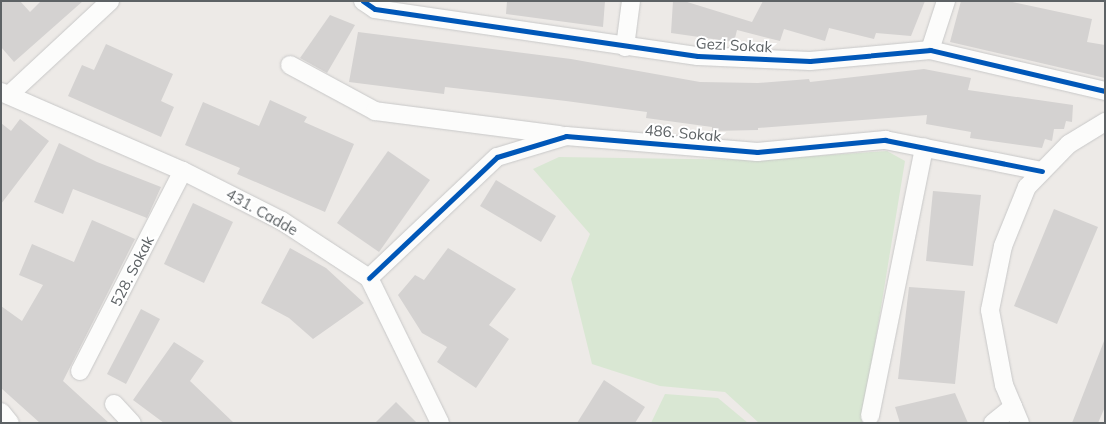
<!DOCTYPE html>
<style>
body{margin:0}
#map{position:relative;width:1106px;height:424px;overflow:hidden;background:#edeae7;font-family:Mulish,sans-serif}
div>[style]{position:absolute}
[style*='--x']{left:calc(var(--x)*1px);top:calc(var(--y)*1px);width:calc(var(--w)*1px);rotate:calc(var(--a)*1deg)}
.green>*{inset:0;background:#d9e7d3}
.building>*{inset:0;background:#d4d2d1}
.roads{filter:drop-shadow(0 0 1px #c8c8c8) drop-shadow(0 0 1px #c8c8c8)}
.minor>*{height:18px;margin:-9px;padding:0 9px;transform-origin:9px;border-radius:9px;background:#fcfcfb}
.cycleway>*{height:5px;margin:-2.5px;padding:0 2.5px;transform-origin:2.5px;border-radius:2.5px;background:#0057b8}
span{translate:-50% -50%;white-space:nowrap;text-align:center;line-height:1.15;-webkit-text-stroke:4px #fff;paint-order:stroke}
.street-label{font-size:15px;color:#5d6265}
.frame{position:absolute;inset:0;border:2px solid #5d6265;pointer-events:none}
</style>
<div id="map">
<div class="green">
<i style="clip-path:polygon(887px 151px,905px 161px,862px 423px,759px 423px,725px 392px,660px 386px,592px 364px,571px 279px,590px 234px,533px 169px,559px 157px,753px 160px)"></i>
<i style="clip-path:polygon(665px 394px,718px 398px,748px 423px,651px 423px)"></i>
</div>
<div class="building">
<i style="clip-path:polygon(1px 1px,20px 1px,30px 12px,41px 1px,83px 1px,14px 62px,1px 47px)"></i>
<i style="clip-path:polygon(507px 1px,605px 1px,603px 27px,506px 14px)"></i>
<i style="clip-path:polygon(673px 1px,684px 1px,752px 22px,763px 1px,925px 1px,911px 36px,876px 33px,874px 39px,829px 28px,825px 41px,784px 29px,780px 41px,737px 30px,734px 42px,671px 33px)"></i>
<i style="clip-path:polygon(961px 1px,1008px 1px,1092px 19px,1087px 42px,1105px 45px,1105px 78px,950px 42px)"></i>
<i style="clip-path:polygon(330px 15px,355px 25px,327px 73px,300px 58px)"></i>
<i style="clip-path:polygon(358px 32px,571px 59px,700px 82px,758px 83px,809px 79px,810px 82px,924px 69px,971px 78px,968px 90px,1073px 105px,1072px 122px,1066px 121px,1064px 129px,1054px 129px,1052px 141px,1045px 139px,1042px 148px,970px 138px,971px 132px,926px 124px,927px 115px,758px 128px,758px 130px,712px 131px,712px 127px,646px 118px,647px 112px,566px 101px,445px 87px,444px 94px,349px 82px)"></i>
<i style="clip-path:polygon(106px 44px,173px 74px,161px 101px,174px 107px,161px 137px,68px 96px,82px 65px,94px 70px)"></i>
<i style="clip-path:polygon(270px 100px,307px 117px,304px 122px,354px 144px,325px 212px,237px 174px,240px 168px,185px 145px,203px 102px,259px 126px)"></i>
<i style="clip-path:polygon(20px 119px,49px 141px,1px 204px,1px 123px,11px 131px)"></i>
<i style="clip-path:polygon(59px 143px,97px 162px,161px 187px,147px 218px,73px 189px,63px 214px,34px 202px)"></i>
<i style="clip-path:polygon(388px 151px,430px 180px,379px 252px,337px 223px)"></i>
<i style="clip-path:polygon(496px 180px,556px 216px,541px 242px,480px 206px)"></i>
<i style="clip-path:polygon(933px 191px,981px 195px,973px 266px,926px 261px)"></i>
<i style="clip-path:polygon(193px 203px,233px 222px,204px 283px,164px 264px)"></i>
<i style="clip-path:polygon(1054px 209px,1098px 227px,1057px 324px,1014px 306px)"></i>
<i style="clip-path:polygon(92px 220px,135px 239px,63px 381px,109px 423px,40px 423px,1px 388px,1px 306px,22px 321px,43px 285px,19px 275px,32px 244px,74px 262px)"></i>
<i style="clip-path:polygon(290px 248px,326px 268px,364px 303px,313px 339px,289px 318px,261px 303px)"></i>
<i style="clip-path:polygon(448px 248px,516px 289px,489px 325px,509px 339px,476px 388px,437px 362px,447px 347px,422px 333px,398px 295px,415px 275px,424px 280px)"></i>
<i style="clip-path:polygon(909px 287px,965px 291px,955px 384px,898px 379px)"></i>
<i style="clip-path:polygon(141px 309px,160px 319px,126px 384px,107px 374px)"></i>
<i style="clip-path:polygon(1104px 341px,1105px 407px,1098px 423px,1072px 423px)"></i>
<i style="clip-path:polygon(174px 342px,204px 361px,190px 381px,234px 423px,164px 423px,133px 400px)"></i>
<i style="clip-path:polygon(604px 380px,645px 407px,635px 423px,577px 423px)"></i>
<i style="clip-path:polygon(955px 393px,968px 423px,900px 423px,895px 407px)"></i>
<i style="clip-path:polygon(396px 402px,417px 423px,375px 423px)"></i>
</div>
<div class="roads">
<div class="minor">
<i style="--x:363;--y:1;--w:14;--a:34"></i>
<i style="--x:375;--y:9;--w:326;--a:8.3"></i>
<i style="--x:698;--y:56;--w:112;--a:2.6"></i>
<i style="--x:810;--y:61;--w:121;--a:-5.2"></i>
<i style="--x:930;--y:50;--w:180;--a:13.2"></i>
<i style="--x:625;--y:47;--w:46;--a:-82.6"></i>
<i style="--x:930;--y:50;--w:52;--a:-71.9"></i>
<i style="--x:290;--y:65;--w:97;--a:28.4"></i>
<i style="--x:375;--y:111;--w:186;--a:7.4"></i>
<i style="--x:1;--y:92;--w:198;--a:23.5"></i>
<i style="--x:183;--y:171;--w:111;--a:26.8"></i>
<i style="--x:282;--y:221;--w:104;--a:33.2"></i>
<i style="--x:369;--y:278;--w:161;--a:63.9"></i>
<i style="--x:9;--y:95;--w:138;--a:-42.9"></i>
<i style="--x:369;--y:278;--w:176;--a:-43.4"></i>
<i style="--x:497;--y:157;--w:72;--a:-16.9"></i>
<i style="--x:566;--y:136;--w:192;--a:4.8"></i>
<i style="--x:757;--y:152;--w:129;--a:-5.4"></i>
<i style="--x:885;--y:140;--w:160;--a:11.2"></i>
<i style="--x:80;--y:371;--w:225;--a:-62.8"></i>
<i style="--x:114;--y:404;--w:26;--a:47"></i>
<i style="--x:1;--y:412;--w:14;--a:51"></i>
<i style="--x:870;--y:416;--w:274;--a:-78.6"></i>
<i style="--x:993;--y:423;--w:26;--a:-39"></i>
<i style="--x:1020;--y:423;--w:41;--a:-112.8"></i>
<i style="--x:1004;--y:385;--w:76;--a:-100.6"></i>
<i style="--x:990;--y:310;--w:65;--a:-78.5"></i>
<i style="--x:1003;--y:246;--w:64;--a:-67.9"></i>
<i style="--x:1027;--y:187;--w:60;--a:-45.7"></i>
<i style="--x:1069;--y:144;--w:42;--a:-31.4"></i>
</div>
</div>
<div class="cycleway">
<i style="--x:363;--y:1;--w:14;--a:34"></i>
<i style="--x:375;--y:9;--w:326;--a:8.3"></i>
<i style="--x:698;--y:56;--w:112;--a:2.6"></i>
<i style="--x:810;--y:61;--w:121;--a:-5.2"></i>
<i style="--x:930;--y:50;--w:180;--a:13.2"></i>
<i style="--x:369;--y:278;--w:176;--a:-43.4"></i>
<i style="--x:497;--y:157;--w:72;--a:-16.9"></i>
<i style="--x:566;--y:136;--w:192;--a:4.8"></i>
<i style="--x:757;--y:152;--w:129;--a:-5.4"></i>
<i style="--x:885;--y:140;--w:160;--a:11.2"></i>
</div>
<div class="street-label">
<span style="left:734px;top:45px;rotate:3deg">Gezi Sokak</span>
<span style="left:683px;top:133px;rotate:5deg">486. Sokak</span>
<span style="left:262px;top:212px;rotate:29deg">431. Cadde</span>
<span style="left:132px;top:271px;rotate:-63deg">528. Sokak</span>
</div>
<div class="frame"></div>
</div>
